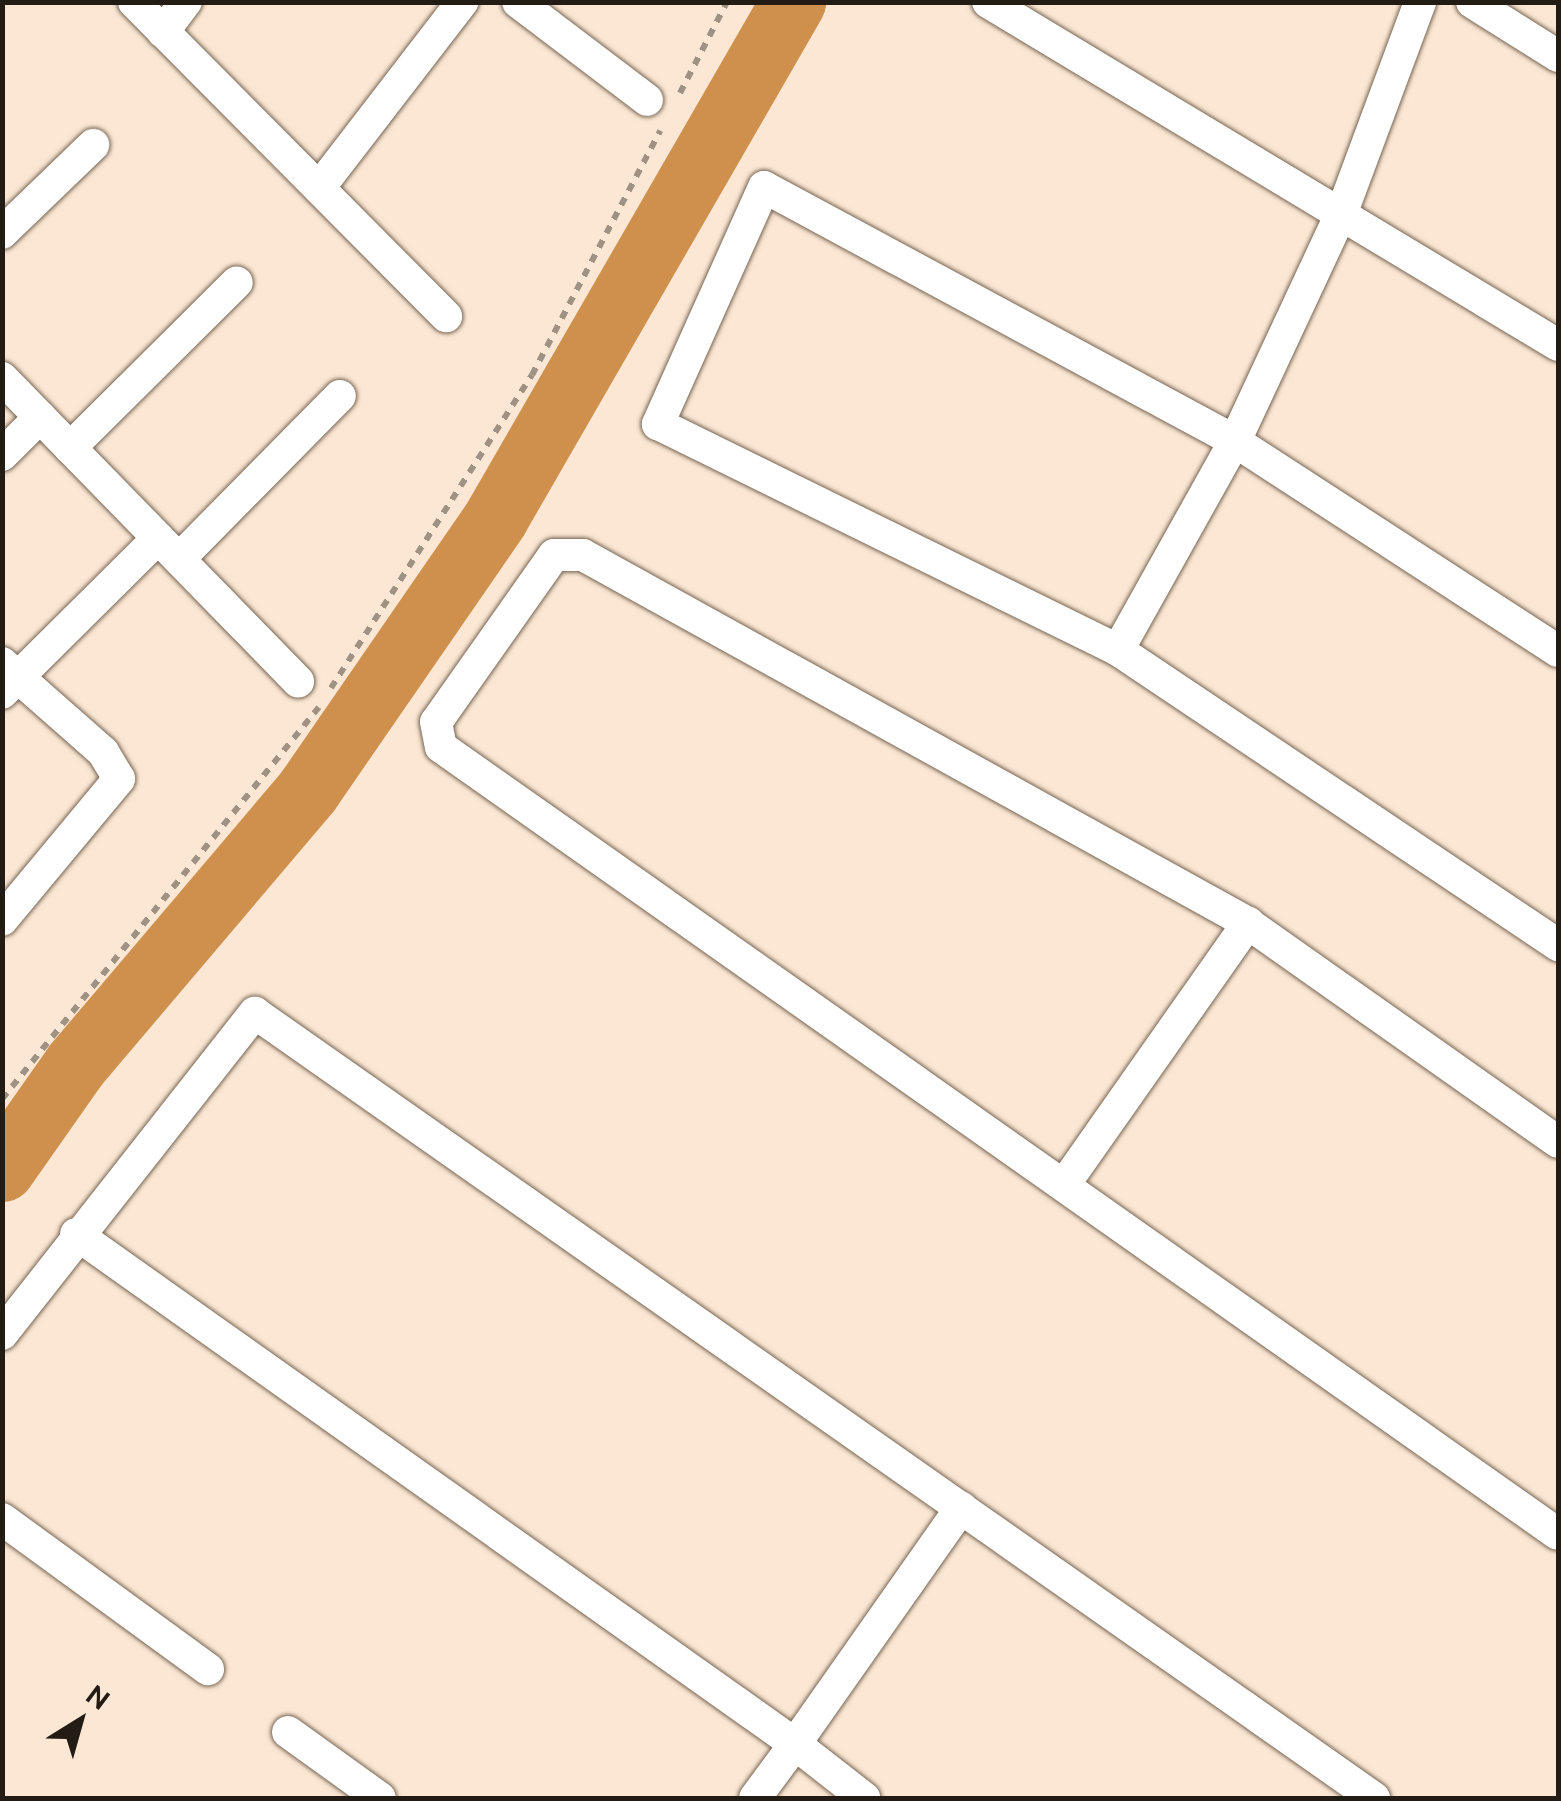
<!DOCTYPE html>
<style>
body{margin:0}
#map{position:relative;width:1561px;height:1801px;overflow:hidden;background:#fbe7d3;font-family:Ubuntu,sans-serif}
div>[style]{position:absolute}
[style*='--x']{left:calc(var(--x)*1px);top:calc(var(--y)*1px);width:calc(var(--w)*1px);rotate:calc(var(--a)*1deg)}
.river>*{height:65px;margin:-32.5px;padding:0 32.5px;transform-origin:32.5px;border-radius:32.5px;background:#cf904d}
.path>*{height:6px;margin-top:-3px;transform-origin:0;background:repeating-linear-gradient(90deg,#a09283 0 8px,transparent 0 16px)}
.roads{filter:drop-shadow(0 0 2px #766453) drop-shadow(0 0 2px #766453)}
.minor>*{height:32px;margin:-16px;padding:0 16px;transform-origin:16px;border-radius:16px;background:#fff}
span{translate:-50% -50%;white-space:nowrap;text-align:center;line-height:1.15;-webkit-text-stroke:9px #fbe7d3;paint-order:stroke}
.frame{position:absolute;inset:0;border:5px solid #231c15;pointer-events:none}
.north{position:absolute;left:30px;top:1671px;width:100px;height:100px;-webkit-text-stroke:8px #fbe7d3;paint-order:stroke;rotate:37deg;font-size:28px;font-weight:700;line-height:40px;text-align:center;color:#231c15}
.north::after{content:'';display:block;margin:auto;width:35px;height:45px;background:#231c15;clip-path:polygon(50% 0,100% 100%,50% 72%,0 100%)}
</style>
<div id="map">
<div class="river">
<i style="--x:2;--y:1169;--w:127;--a:-54.9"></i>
<i style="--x:75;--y:1065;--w:360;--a:-49.7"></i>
<i style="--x:308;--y:790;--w:331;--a:-55.4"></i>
<i style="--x:496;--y:517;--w:595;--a:-60.03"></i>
</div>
<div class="path">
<i style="--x:680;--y:93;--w:102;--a:-62.7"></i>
<i style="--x:331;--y:688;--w:372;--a:-57.3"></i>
<i style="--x:532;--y:375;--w:276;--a:-62.3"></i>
<i style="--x:2;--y:1099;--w:504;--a:-51.04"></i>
</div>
<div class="roads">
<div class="minor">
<i style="--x:134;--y:2;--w:443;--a:45.2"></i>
<i style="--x:518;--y:2;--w:162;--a:37.2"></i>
<i style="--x:988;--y:2;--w:665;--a:31.04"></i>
<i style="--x:1472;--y:2;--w:102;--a:32.1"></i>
<i style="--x:163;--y:32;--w:38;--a:-53"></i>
<i style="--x:319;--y:188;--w:235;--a:-52.4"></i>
<i style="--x:2;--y:233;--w:127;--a:-44"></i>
<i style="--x:2;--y:378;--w:424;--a:45.7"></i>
<i style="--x:70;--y:448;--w:235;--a:-44.8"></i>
<i style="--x:2;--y:455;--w:54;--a:-45"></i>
<i style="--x:179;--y:559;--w:229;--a:-45.4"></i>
<i style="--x:1118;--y:650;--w:240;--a:-60.8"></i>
<i style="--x:1235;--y:441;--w:253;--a:-65"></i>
<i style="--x:1342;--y:212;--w:224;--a:-69.6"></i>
<i style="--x:1558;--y:651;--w:385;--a:-147"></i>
<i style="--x:1235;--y:441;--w:535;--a:-151.66"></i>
<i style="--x:764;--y:187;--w:260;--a:114.1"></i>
<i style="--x:658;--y:424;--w:513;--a:26.17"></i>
<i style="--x:1118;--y:650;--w:530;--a:33.84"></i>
<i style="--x:2;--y:663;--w:135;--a:41.4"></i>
<i style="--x:103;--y:752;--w:31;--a:59"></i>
<i style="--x:119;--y:779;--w:183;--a:129.7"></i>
<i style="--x:2;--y:693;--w:220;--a:-44.8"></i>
<i style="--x:1558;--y:1142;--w:380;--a:-144.8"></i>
<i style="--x:1248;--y:923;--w:760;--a:-151.04"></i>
<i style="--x:583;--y:555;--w:29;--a:180"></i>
<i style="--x:554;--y:555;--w:204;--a:125.2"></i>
<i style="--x:436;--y:722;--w:25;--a:79"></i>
<i style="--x:441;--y:747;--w:1366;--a:35.17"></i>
<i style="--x:1066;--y:1182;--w:317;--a:-54.9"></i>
<i style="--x:76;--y:1234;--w:882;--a:35.35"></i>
<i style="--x:795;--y:1744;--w:289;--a:-54.9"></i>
<i style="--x:2;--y:1334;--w:409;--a:-51.8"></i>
<i style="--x:255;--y:1013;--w:1367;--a:35.05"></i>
<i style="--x:2;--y:1519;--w:255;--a:36.1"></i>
<i style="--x:288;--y:1732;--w:113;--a:35.7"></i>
<i style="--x:755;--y:1798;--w:67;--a:-53.5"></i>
<i style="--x:795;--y:1744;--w:88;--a:38"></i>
</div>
</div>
<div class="frame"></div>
<div class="north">N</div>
</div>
